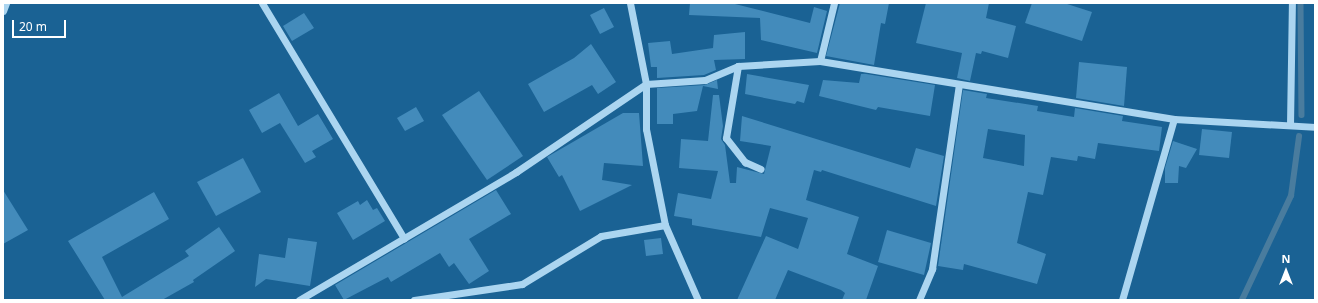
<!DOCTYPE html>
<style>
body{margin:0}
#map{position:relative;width:1318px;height:303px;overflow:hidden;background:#1a6294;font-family:"Noto Sans",sans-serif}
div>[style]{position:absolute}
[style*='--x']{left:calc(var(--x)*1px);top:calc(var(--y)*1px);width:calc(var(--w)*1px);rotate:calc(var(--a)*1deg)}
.stream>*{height:5.5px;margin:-2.75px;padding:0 2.75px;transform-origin:2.75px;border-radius:2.75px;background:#497c9e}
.building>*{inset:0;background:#438bbb}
.minor>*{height:7px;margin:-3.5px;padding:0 3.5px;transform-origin:3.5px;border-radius:3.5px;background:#abd5f0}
span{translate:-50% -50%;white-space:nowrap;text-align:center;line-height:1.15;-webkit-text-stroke:3.5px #1a6294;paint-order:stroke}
.frame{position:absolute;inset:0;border:4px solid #fff;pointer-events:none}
.north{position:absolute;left:1266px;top:251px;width:40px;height:40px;-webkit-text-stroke:3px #1a6294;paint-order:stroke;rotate:0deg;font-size:11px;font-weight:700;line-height:16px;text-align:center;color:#fff}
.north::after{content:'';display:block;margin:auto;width:14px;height:18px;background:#fff;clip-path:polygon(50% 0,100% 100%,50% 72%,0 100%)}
.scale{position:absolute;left:12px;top:20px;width:54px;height:18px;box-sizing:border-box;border:2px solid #fff;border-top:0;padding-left:5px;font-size:12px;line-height:14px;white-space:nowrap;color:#fff;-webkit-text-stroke:3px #1a6294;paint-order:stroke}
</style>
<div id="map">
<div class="stream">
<i style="--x:1301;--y:3;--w:112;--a:89.5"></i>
<i style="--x:1242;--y:300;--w:115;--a:-64.8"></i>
<i style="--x:1291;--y:196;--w:60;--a:-82.3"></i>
</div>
<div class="building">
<i style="clip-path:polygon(690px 3px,731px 3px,810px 23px,814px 7px,827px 11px,817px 53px,761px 40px,760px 18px,689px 15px)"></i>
<i style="clip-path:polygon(840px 3px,889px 3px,885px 24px,881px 23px,874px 65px,826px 56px)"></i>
<i style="clip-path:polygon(926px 3px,989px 3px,986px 18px,1016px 26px,1008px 58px,982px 51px,981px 54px,976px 53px,970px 81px,957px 78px,962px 53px,916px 43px)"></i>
<i style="clip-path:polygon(1032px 3px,1064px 3px,1092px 12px,1082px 41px,1025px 23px)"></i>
<i style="clip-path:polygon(604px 8px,614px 27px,600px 34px,590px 15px)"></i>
<i style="clip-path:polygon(304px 13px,314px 28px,292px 41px,283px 26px)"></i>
<i style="clip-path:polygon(745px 32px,745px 59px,714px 60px,716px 70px,704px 75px,657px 78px,657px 67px,651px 67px,648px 43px,670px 41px,672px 54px,713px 48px,714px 35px)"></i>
<i style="clip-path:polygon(591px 44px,616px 82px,598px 94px,592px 85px,544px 112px,528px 84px,574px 58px)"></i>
<i style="clip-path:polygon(1079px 62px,1127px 67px,1124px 106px,1076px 98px)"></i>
<i style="clip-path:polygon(860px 73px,935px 85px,930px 116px,878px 107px,876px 110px,819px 96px,823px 80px,859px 83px,861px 74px,865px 74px)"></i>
<i style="clip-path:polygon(747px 74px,809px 85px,804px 103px,797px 101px,795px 104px,745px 94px)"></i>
<i style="clip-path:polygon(717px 80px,718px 89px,703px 86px,697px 111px,673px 114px,673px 124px,657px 124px,657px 88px,705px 85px)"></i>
<i style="clip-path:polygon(evenodd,963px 90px,987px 94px,986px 98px,1038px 106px,1037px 111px,1074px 117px,1075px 108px,1123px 116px,1122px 121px,1162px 127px,1159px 151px,1098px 143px,1095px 159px,1078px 156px,1077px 161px,1051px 157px,1043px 195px,1028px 192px,1017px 243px,1046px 254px,1037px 284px,964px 264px,963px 270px,938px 266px,963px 90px,988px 129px,1025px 135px,1024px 166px,983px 158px,988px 129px)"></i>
<i style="clip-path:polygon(479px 91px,523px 156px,487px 180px,442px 115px)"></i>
<i style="clip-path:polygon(279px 93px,298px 126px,318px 114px,333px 139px,312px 151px,316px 157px,305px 163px,280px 123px,262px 133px,249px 110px)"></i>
<i style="clip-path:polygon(713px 95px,719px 95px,723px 126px,721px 139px,725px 145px,730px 183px,736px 183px,737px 167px,764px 174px,771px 146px,740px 141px,742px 116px,910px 168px,916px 148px,944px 156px,936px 206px,822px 170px,821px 172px,814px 170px,806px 200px,859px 217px,847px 254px,878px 266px,866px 300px,842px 300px,845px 293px,841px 290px,788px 270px,775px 300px,737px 300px,766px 236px,798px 249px,808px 218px,770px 208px,761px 237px,692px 225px,692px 219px,674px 216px,678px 193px,711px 199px,718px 171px,679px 168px,681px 139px,708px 141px)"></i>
<i style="clip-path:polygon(416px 107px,424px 121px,405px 131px,397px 118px)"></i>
<i style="clip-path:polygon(623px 113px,639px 113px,643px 166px,604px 163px,602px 180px,632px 185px,580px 211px,562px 175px,559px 177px,547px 157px)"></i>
<i style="clip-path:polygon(1202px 129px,1232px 132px,1229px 158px,1199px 155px)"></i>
<i style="clip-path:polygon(1173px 141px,1197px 149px,1186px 168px,1179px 166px,1178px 183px,1165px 183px,1165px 168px)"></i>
<i style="clip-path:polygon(243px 158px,261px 192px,216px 216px,197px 182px)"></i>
<i style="clip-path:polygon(3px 190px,28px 230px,3px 244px)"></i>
<i style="clip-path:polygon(496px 190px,511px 214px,469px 239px,489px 271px,469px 284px,454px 263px,449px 267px,440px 253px,391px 282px,388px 277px,344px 300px,335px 285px)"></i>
<i style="clip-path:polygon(154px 192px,169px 219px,102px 257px,122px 297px,189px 256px,185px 251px,219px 227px,235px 251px,193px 280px,194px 282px,162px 300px,105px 300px,68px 241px)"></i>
<i style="clip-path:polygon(367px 200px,373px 210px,377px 208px,385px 221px,353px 240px,337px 213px,358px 201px,360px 205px)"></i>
<i style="clip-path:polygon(887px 230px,931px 243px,924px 275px,878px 262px)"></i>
<i style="clip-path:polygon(288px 238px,317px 242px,310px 286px,266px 279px,255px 287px,259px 254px,285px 258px)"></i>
<i style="clip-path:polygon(661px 238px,663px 254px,646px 256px,644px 240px)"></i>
</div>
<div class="minor">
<i style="--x:262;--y:3;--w:275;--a:58.9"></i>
<i style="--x:630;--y:3;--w:83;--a:78.8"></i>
<i style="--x:646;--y:84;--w:45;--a:90"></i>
<i style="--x:646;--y:129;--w:98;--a:78.8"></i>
<i style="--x:665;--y:225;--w:82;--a:66.3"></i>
<i style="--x:3;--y:11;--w:9;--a:-69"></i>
<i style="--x:820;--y:61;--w:60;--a:-76.4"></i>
<i style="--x:738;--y:66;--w:73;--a:99.5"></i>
<i style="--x:726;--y:138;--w:31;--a:52"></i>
<i style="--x:745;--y:162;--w:17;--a:24"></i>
<i style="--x:1290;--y:125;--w:122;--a:-89.1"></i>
<i style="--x:299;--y:300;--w:252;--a:-30.5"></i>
<i style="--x:516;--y:172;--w:157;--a:-34.1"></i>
<i style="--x:646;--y:84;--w:59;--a:-3.9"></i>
<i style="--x:705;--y:80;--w:36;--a:-23"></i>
<i style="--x:738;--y:66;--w:82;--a:-3.5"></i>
<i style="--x:820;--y:61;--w:359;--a:9.3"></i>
<i style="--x:1174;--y:119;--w:141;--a:3.2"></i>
<i style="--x:414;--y:300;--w:109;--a:-8.4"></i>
<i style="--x:522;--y:284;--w:92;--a:-31.3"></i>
<i style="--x:601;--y:236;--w:65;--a:-9.8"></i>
<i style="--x:919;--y:300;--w:34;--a:-67"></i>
<i style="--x:932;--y:269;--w:186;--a:-81.7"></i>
<i style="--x:1122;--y:300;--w:188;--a:-74"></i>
</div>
<div class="frame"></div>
<div class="north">N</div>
<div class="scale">20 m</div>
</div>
